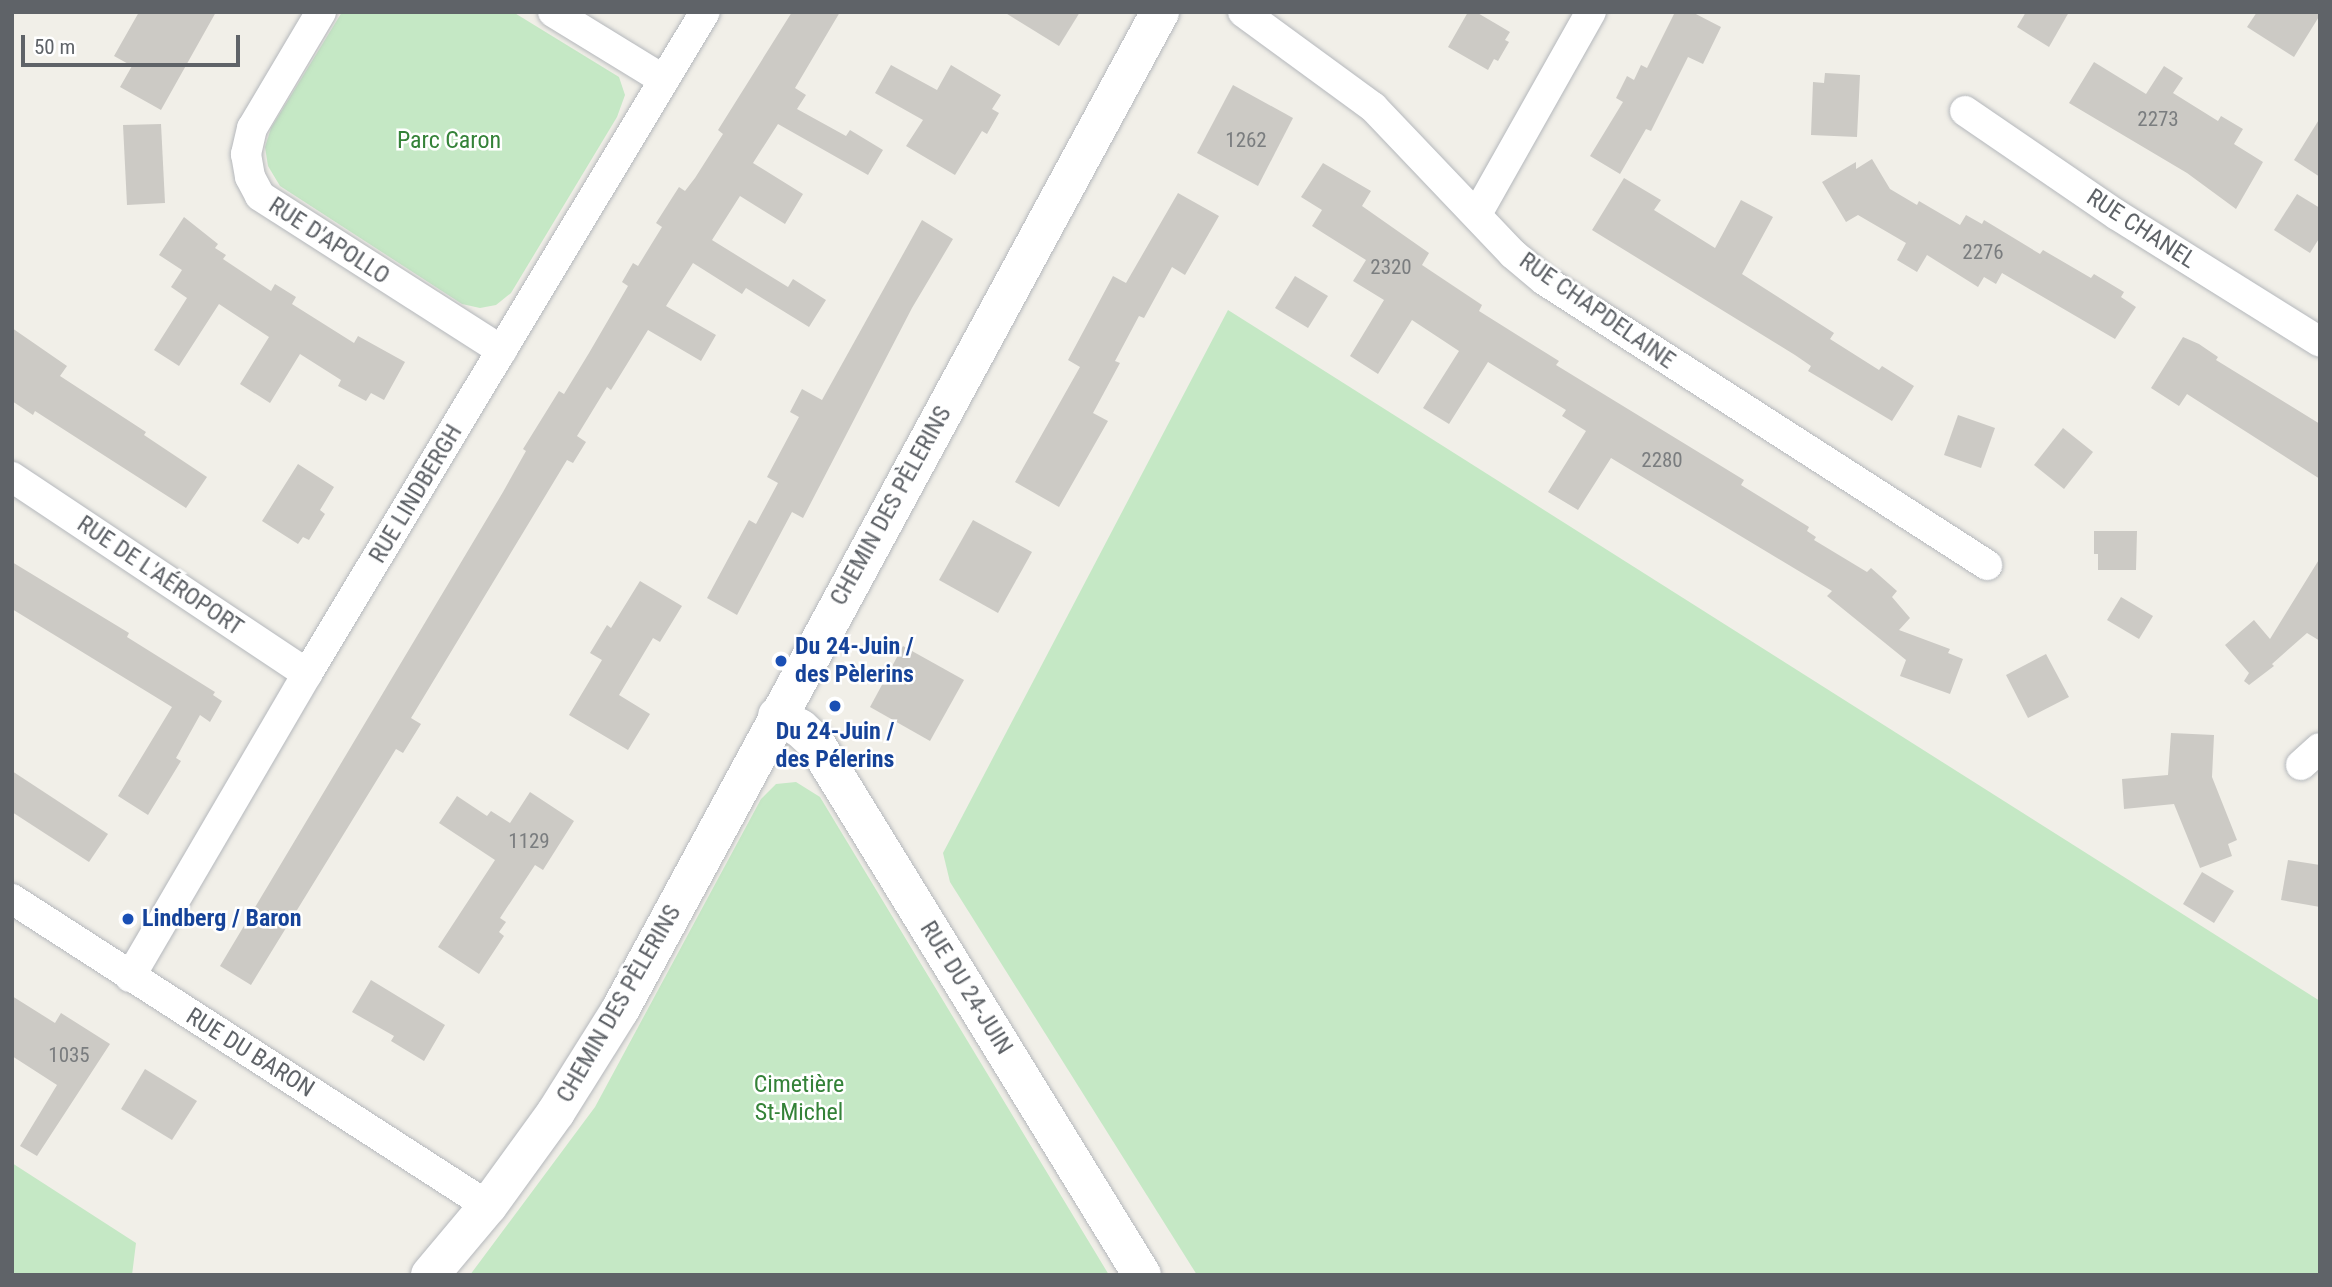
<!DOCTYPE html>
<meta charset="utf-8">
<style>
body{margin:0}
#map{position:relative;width:2332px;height:1287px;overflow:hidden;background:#f1efe8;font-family:"Roboto Condensed",sans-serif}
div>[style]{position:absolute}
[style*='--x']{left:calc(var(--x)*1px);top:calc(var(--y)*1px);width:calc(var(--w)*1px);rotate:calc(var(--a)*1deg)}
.green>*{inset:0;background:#c5e8c5}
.building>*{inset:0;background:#cccac5}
.roads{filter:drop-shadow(0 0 2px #b5b8bc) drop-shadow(0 0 2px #b5b8bc)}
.street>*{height:30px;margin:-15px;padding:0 15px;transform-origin:15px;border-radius:15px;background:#fff}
.secondary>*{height:38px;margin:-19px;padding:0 19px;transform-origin:19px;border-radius:19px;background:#fff}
.dots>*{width:19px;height:19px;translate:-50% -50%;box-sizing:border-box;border:4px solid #fff;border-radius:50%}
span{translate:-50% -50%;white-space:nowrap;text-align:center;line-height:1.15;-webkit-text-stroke:5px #fff;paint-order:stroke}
.number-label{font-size:21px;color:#7a7d7f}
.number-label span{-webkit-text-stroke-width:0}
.park-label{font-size:24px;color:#348238}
.street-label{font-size:24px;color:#5f6368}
.transit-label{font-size:24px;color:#164399;font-weight:700}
.left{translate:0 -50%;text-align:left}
.frame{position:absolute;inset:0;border:14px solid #5f6368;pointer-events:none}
.scale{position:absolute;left:21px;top:35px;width:219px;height:32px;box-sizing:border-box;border:4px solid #5f6368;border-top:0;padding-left:9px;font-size:21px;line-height:24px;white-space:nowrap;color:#5f6368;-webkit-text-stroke:5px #fff;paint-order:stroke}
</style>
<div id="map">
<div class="green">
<i style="clip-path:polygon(342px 12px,513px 12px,619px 77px,625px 95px,617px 117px,511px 293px,496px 305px,480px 308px,462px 304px,280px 186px,268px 166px,265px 147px,271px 128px)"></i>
<i style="clip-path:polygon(1228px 310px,2320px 1001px,2320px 1275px,1197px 1275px,950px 882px,943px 853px)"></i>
<i style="clip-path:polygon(796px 782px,820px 797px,1109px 1275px,470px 1275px,595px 1107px,761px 799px,776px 784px)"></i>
<i style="clip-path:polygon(12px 1163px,136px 1243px,132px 1275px,12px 1275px)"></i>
</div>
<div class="building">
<i style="clip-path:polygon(139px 12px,216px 12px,161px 110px,120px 87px,132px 66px,114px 56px)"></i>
<i style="clip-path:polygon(792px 12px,840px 12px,795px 88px,806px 95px,797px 109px,846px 136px,850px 130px,883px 150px,868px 175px,778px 124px,753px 163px,803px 194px,785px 224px,740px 196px,712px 240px,788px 287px,793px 279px,826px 300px,809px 327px,746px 288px,742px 294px,693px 263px,666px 306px,716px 335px,701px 361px,648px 330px,611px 390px,607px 387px,577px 436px,586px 442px,573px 463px,567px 460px,411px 718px,421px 724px,403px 753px,396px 749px,251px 985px,220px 966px,503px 492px,526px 451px,523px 449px,559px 391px,564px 394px,589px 353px,628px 286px,622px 282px,633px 263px,638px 266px,662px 227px,656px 223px,679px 187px,685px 191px,695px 178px,723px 134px,718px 130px)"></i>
<i style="clip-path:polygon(1004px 12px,1080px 12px,1059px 46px)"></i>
<i style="clip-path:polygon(1468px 12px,1476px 12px,1510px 32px,1505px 40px,1509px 42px,1498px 61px,1494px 59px,1488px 70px,1448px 47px)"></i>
<i style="clip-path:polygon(1675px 12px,1692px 12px,1721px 27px,1703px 64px,1688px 57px,1651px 131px,1646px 129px,1620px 174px,1590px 156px,1623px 102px,1616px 98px,1627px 76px,1634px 80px,1641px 65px,1647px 68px)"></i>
<i style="clip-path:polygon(2026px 12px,2069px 12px,2049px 47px,2017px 27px)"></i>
<i style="clip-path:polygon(2257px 12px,2320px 12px,2320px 15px,2294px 57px,2247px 27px)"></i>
<i style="clip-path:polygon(2094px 62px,2146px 94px,2164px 66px,2183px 78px,2173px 93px,2218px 121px,2221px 116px,2243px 129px,2234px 144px,2263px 162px,2236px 209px,2187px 173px,2069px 103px)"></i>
<i style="clip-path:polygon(891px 65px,937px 90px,951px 65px,1001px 95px,992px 109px,999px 113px,987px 134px,982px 131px,955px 175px,906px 146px,923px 120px,875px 93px)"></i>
<i style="clip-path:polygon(1825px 73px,1860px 75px,1857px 137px,1811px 135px,1813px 82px,1824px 83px)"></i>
<i style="clip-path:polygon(1233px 85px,1293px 118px,1258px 186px,1197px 153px)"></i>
<i style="clip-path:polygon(2320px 118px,2320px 177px,2294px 160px)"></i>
<i style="clip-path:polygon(161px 124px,165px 203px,127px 205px,123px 125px)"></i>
<i style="clip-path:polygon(1872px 159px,1890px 189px,1917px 205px,1919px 201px,1960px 225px,1966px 215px,1982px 224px,1984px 220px,2040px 254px,2043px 250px,2091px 278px,2094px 274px,2124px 292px,2121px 297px,2136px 307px,2115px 339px,2002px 273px,1996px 284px,1984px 277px,1978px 287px,1927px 255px,1917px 272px,1897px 260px,1906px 243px,1858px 215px,1846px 222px,1822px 182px,1856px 162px,1856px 169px)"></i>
<i style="clip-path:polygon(1323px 163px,1371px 191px,1362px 206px,1429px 253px,1422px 265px,1482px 305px,1479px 311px,1559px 361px,1556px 365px,1744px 480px,1741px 485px,1809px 527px,1807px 531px,1816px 537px,1814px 540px,1867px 572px,1871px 568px,1897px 591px,1892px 597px,1910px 618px,1899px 630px,1950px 649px,1948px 653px,1963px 659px,1950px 694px,1900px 676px,1906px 660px,1827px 596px,1832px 591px,1611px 458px,1578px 510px,1548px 492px,1586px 431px,1562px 416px,1566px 410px,1488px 362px,1449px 424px,1423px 408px,1459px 351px,1412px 320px,1378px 374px,1350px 356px,1384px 300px,1353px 281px,1366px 260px,1312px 226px,1322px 210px,1301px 197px)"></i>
<i style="clip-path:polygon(1624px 178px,1661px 200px,1654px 210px,1715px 248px,1741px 200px,1773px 217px,1742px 274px,1834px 333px,1830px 339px,1879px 370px,1882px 366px,1914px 386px,1892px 421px,1808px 371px,1811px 366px,1795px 355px,1592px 230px)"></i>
<i style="clip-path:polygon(1178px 193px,1219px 216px,1185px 275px,1172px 267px,1144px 318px,1139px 316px,1115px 361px,1120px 363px,1093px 413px,1108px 421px,1059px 507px,1015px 482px,1080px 367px,1068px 360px,1113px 276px,1126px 283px)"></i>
<i style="clip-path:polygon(2297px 194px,2320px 208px,2320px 237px,2310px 253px,2274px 230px)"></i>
<i style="clip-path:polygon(184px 217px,218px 244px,215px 248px,226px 255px,223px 259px,271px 291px,275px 284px,296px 297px,292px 304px,354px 343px,358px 336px,405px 362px,384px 400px,371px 393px,366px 401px,338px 386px,341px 380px,300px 354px,270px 403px,240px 384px,269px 337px,219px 304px,179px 366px,154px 350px,187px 298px,171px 287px,182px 270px,159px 255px)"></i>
<i style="clip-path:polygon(922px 220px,953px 239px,912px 308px,803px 518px,792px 512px,737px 615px,707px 598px,749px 520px,756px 524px,778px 483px,767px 477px,799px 417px,790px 412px,802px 389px,822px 400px)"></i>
<i style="clip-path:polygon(1295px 276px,1328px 296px,1308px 328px,1275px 308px)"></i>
<i style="clip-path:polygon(12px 328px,67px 366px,60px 376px,146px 432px,144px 435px,207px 477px,186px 508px,35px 411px,33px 415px,12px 401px)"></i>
<i style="clip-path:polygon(2183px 337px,2199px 344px,2218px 357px,2216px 360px,2320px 424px,2320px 479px,2187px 394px,2179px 406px,2151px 388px)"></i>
<i style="clip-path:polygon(1958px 415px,1995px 428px,1981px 468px,1944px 455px)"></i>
<i style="clip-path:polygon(2063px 428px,2093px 452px,2064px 489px,2034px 465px)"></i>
<i style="clip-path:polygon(298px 464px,334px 487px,320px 510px,325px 514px,309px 540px,303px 537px,298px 544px,262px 521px)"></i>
<i style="clip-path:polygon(973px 520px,1032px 552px,998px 613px,939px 580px)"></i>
<i style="clip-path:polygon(2094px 531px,2137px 531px,2136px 570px,2098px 570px,2098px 554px,2094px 554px)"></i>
<i style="clip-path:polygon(2320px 558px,2320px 641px,2307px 633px,2272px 664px,2274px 666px,2249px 685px,2244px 681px,2249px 673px,2225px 645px,2254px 620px,2270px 639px)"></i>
<i style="clip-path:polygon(12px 562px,129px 633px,127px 637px,215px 692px,213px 695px,222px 701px,210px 722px,200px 715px,176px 758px,181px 761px,148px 815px,118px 796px,172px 707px,12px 609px)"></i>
<i style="clip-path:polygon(640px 581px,682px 606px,660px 642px,653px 638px,619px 695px,650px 714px,628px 750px,569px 715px,602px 660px,590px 653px,607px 625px,611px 628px)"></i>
<i style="clip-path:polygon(2121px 597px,2153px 616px,2139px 639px,2107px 620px)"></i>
<i style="clip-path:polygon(903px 646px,964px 680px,930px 741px,870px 707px)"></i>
<i style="clip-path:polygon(2046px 654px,2069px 697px,2028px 718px,2006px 675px)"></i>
<i style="clip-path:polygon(2171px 733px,2214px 735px,2212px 777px,2237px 840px,2228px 844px,2232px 856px,2200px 868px,2174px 804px,2124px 809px,2122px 779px,2168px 775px)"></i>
<i style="clip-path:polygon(12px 771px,108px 834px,89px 862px,12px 812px)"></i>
<i style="clip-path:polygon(530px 792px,574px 821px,543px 870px,535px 865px,500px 918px,506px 922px,499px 932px,504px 936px,479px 974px,438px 947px,495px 860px,439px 823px,457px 796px,487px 816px,491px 811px,510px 823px)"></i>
<i style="clip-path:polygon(2288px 860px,2320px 865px,2320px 907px,2281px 900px)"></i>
<i style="clip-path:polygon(2202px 872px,2234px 891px,2214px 923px,2183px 904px)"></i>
<i style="clip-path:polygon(371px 980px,445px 1025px,424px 1061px,391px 1041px,394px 1036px,352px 1012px)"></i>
<i style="clip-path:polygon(12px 996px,55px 1023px,61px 1013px,110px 1044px,37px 1156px,20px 1146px,57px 1085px,12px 1056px)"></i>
<i style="clip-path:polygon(145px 1069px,197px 1101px,172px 1140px,121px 1109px)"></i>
</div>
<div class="roads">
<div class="street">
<i style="--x:321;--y:12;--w:135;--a:120.7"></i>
<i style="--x:252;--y:128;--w:27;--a:103"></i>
<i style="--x:246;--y:154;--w:23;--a:80"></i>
<i style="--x:250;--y:177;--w:21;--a:62"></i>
<i style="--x:260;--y:196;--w:287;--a:32.6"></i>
<i style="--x:553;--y:12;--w:130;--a:31.5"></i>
<i style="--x:1243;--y:12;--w:161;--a:36.2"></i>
<i style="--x:1373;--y:107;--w:203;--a:46.4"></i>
<i style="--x:1513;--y:254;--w:40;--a:40"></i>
<i style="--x:1544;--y:280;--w:527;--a:32.75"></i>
<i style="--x:1965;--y:111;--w:184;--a:34.4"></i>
<i style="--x:2117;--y:215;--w:239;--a:32"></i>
<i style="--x:1477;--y:214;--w:232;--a:-60.6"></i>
<i style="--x:12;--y:477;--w:355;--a:33.7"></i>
<i style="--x:2301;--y:765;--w:25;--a:-42"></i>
<i style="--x:12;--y:899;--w:566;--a:32.82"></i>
<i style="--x:130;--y:977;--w:351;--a:-59.7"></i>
<i style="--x:307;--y:674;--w:772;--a:-58.99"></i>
</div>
<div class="secondary">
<i style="--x:777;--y:716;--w:26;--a:28"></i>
<i style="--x:800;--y:728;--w:21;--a:43"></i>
<i style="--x:815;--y:742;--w:625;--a:58.47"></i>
<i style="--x:430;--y:1275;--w:90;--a:-50"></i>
<i style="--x:488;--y:1206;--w:116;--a:-54.1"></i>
<i style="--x:556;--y:1112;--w:120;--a:-57.9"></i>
<i style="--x:620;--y:1010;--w:1135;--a:-61.58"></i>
</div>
</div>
<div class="dots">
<i style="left:781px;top:661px;background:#1a4fb4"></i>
<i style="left:835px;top:706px;background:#1a4fb4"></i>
<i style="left:128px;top:919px;background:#1a4fb4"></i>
</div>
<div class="number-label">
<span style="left:2158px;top:119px">2273</span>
<span style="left:1246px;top:140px">1262</span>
<span style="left:1983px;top:252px">2276</span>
<span style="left:1391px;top:267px">2320</span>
<span style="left:1662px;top:460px">2280</span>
<span style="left:529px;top:841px">1129</span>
<span style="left:69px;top:1055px">1035</span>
</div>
<div class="park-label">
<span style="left:449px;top:141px">Parc Caron</span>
<span style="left:799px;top:1099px">Cimetière<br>St-Michel</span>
</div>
<div class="street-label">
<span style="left:2141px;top:229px;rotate:33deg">RUE CHANEL</span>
<span style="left:329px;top:241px;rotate:33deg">RUE D'APOLLO</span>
<span style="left:1597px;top:311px;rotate:35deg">RUE CHAPDELAINE</span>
<span style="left:416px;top:494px;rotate:-59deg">RUE LINDBERGH</span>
<span style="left:891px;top:506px;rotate:-61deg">CHEMIN DES PÈLERINS</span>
<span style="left:160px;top:576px;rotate:34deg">RUE DE L'AÉROPORT</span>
<span style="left:966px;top:988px;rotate:58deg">RUE DU 24-JUIN</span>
<span style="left:619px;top:1004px;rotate:-60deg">CHEMIN DES PÈLERINS</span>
<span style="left:250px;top:1053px;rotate:32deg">RUE DU BARON</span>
</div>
<div class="transit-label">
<span class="left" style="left:795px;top:661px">Du 24-Juin /<br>des Pèlerins</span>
<span style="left:835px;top:746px">Du 24-Juin /<br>des Pélerins</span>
<span class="left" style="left:142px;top:919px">Lindberg / Baron</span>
</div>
<div class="frame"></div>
<div class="scale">50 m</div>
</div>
